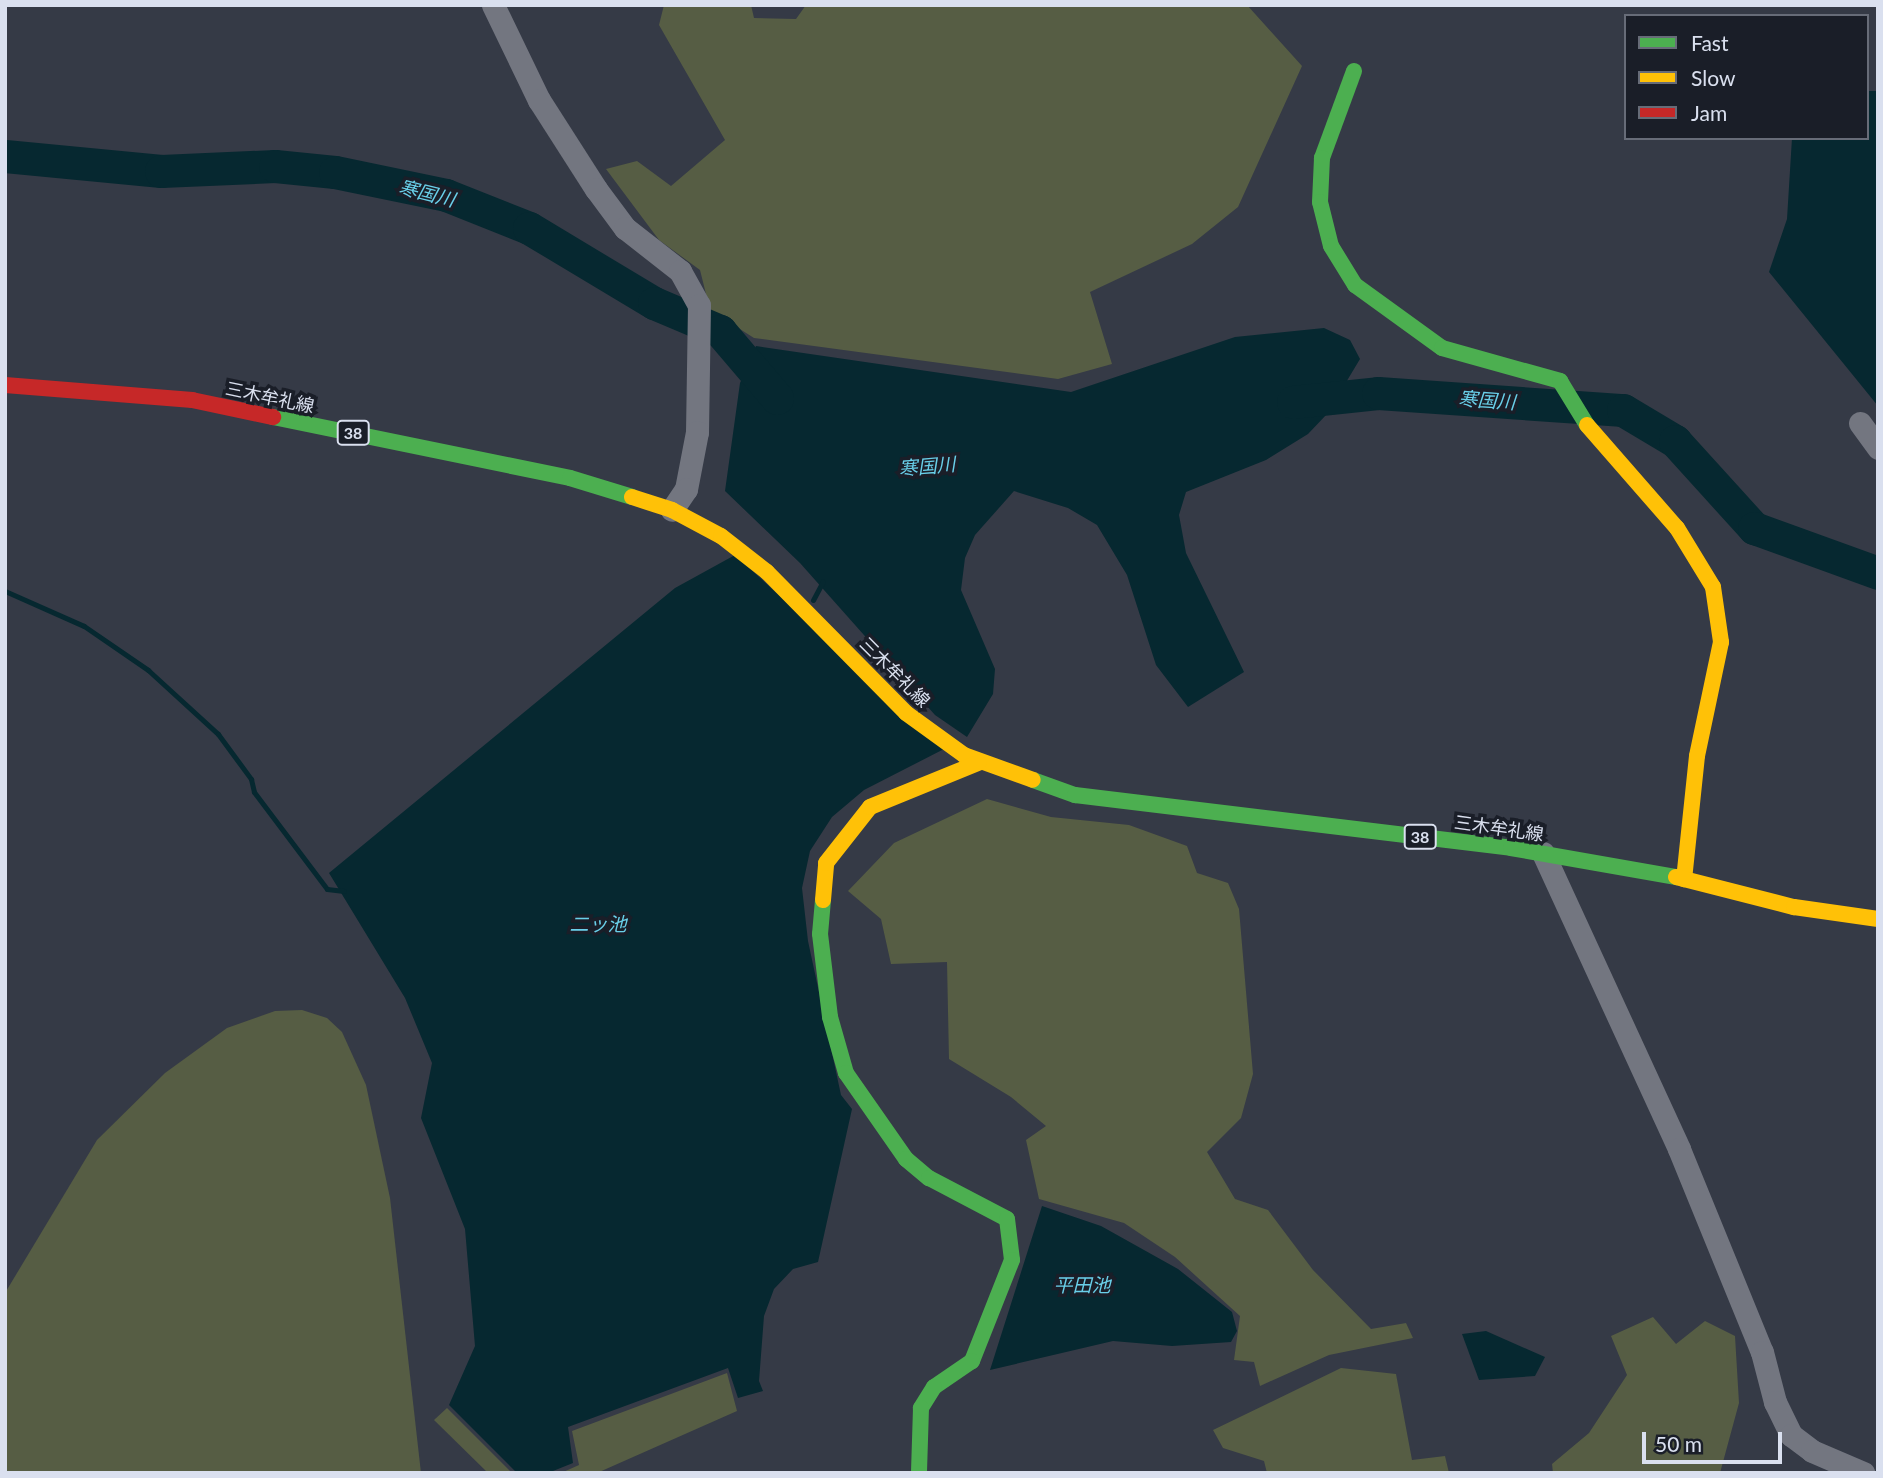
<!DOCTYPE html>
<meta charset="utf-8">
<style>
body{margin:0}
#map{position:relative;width:1883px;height:1478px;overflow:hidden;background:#353a46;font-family:Lato,"Noto Sans JP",sans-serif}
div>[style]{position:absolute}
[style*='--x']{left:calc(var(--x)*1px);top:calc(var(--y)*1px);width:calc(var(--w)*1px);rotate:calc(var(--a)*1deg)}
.green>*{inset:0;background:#565d44}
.water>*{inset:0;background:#062830}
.stream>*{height:5px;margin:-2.5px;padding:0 2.5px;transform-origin:2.5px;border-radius:2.5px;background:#062830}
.river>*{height:33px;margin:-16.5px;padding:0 16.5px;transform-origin:16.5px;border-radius:16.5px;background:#062830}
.street>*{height:23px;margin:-11.5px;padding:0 11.5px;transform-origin:11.5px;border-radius:11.5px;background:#737680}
.fast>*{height:16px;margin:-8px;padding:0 8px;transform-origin:8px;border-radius:8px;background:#4caf50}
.slow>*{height:16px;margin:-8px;padding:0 8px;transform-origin:8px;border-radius:8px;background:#ffc107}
.jam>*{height:16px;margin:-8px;padding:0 8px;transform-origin:8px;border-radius:8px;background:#c62828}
span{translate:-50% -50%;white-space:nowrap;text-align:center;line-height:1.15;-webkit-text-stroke:7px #1a1e28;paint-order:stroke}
.shield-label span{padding:2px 5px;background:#1a1e28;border:2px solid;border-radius:5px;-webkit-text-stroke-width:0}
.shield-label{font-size:16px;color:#dae0ef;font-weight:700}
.street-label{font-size:18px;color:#dae0ef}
.water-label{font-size:19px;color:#69cfe9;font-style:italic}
.frame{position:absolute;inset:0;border:7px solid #dae0ef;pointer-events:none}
.legend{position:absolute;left:1624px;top:14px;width:245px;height:126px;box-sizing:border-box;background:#1a1e28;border:2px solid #676c78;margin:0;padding:9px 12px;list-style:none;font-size:21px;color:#dae0ef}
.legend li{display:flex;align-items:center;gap:14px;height:35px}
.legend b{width:35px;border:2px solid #676c78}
.scale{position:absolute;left:1642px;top:1432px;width:140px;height:32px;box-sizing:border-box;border:4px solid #dae0ef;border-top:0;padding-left:9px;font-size:21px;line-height:24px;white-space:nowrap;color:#dae0ef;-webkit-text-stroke:5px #1a1e28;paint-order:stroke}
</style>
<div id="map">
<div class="green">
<i style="clip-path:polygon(664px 5px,751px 5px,754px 18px,796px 19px,806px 5px,1247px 5px,1302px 66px,1238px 207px,1192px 244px,1090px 292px,1112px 364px,1058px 379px,754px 338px,710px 310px,700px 270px,659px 240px,606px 169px,637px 161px,671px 186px,725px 140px,659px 25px)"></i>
<i style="clip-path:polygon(987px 799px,1051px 817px,1129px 825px,1187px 846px,1197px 873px,1228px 883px,1239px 909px,1253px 1074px,1241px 1118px,1207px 1152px,1235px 1199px,1268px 1210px,1313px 1270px,1371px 1329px,1406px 1323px,1413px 1338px,1329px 1355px,1260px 1386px,1254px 1362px,1234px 1360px,1240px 1316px,1175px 1257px,1124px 1223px,1039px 1199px,1026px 1140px,1046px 1126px,1011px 1097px,949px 1059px,947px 962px,891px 964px,881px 919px,848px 891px,894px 843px)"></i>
<i style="clip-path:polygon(302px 1010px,327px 1018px,342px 1032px,366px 1085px,390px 1198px,421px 1473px,5px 1473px,5px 1293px,97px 1140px,165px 1073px,227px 1028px,275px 1011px)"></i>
<i style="clip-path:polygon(1653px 1317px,1676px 1344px,1705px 1321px,1735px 1336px,1739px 1403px,1720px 1473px,1553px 1473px,1552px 1464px,1589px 1433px,1627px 1375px,1611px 1336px)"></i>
<i style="clip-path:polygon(1341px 1368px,1396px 1374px,1412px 1460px,1445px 1456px,1449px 1473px,1267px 1473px,1264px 1461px,1223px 1448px,1213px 1430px)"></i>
<i style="clip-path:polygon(727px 1373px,737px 1411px,597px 1473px,561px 1473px,579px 1465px,572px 1431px)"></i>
<i style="clip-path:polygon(447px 1408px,512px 1473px,488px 1473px,434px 1420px)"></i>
</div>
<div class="water">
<i style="clip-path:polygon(1867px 91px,1878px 91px,1878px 406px,1769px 272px,1787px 219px,1792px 138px,1867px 138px)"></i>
<i style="clip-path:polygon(1324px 328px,1350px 340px,1360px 359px,1327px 414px,1308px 434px,1266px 460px,1186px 492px,1179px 515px,1186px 553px,1244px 672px,1188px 707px,1156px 665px,1127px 575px,1097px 525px,1068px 508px,1014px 491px,975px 535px,965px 558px,961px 590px,995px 669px,993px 694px,967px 737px,935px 715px,800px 563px,725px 491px,740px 383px,756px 346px,1071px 392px,1235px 337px)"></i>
<i style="clip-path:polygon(735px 555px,946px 748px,864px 790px,832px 817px,810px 851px,802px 888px,808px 941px,841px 1095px,852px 1109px,818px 1262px,793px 1269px,774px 1289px,764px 1316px,759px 1381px,763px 1391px,738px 1398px,728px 1368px,568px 1427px,573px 1463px,548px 1473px,517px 1473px,449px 1405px,475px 1346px,465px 1229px,421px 1118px,432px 1063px,405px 998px,329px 873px,675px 588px)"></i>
<i style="clip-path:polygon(1042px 1206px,1101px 1226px,1178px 1269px,1232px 1312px,1237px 1331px,1231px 1342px,1172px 1346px,1113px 1341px,990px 1370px)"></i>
<i style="clip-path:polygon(1486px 1331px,1545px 1357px,1535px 1376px,1479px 1380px,1462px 1334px)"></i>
</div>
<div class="stream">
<i style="--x:5;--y:591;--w:86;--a:23.9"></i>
<i style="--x:84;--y:626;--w:78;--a:34.5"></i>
<i style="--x:148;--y:670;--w:95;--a:42.4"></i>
<i style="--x:218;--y:734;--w:56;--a:53.7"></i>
<i style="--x:251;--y:779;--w:13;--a:77"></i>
<i style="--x:254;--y:792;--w:121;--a:53"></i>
<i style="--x:327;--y:889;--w:17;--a:7"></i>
<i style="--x:813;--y:600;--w:21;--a:-62"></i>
</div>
<div class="river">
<i style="--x:5;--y:156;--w:157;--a:5.5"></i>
<i style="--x:161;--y:171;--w:114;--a:-2.5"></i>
<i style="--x:275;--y:166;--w:60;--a:5.7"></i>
<i style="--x:335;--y:172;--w:113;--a:11.7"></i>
<i style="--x:446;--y:195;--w:89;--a:21.7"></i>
<i style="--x:529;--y:228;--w:146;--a:31"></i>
<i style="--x:654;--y:303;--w:72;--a:23"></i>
<i style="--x:720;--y:331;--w:88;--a:49.6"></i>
<i style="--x:1293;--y:402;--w:85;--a:-6"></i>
<i style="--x:1378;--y:393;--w:246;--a:4"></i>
<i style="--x:1623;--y:410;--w:61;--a:30.8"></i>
<i style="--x:1675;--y:441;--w:118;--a:47.8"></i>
<i style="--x:1754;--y:528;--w:132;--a:19.9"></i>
</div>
<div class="street">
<i style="--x:493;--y:5;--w:106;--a:64.2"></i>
<i style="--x:539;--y:100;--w:106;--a:57.4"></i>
<i style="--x:596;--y:189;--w:49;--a:53.4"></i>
<i style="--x:625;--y:228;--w:70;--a:38"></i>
<i style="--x:680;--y:271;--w:39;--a:61"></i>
<i style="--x:699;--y:305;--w:127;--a:90.9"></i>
<i style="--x:697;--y:432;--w:58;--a:100.9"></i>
<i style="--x:686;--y:489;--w:25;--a:124"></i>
<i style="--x:1860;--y:423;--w:31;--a:54"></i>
<i style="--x:1543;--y:853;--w:326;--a:65.3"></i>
<i style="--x:1679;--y:1149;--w:219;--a:67.8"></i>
<i style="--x:1762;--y:1352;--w:52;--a:75.4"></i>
<i style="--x:1775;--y:1402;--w:37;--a:64"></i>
<i style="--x:1791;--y:1435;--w:26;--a:37"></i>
<i style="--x:1812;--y:1451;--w:56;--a:23.3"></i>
</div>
<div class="fast">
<i style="--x:1354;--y:71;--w:93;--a:110.2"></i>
<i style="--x:1322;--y:158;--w:44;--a:92.6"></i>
<i style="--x:1320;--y:202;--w:45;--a:76"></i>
<i style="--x:1331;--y:246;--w:46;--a:58.4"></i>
<i style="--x:1355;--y:285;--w:107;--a:35.9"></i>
<i style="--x:1442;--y:348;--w:123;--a:15.6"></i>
<i style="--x:1560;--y:381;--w:52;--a:58.5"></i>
<i style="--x:273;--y:417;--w:303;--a:11.6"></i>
<i style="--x:570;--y:478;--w:65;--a:17"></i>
<i style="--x:1033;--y:780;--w:45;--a:19.7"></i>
<i style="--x:1075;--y:795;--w:439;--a:6.9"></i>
<i style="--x:1511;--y:848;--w:168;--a:10"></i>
<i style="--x:823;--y:900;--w:34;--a:95"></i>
<i style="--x:820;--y:934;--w:84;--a:83.1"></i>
<i style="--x:830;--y:1017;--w:58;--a:74.1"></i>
<i style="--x:846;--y:1073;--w:105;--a:55.1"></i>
<i style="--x:906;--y:1159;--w:30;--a:40"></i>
<i style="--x:929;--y:1178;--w:88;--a:27.7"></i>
<i style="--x:1007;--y:1219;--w:41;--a:83"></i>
<i style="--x:1012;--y:1260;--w:109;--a:111.6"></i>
<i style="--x:972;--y:1361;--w:46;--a:145.6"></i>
<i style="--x:934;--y:1387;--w:25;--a:122"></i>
<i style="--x:921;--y:1408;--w:65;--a:91.8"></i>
</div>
<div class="slow">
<i style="--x:1587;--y:425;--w:137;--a:48.9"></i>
<i style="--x:1677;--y:528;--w:69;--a:58.6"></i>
<i style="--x:1713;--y:587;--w:56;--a:81.7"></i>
<i style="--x:1721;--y:642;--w:116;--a:101.9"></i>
<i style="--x:1697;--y:756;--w:124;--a:96"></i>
<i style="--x:632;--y:497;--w:42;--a:18"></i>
<i style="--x:672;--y:510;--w:55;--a:28"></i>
<i style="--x:721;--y:536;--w:58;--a:38"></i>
<i style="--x:767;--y:572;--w:198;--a:45.4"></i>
<i style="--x:906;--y:713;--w:72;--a:35.9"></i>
<i style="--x:964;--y:755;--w:73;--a:19.9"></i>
<i style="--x:1676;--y:877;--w:122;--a:14.3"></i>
<i style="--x:1794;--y:907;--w:85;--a:8.1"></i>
<i style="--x:823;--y:900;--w:37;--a:-85"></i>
<i style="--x:826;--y:863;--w:71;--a:-51.8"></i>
<i style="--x:870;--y:807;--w:117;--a:-22.2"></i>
</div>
<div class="jam">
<i style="--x:5;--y:385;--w:188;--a:4.6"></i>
<i style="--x:192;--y:400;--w:83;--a:11.9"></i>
</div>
<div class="shield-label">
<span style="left:353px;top:433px">38</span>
<span style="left:1420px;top:837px">38</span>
</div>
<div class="street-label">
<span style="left:270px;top:397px;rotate:12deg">三木牟礼線</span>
<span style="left:895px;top:672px;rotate:45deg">三木牟礼線</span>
<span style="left:1499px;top:828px;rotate:8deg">三木牟礼線</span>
</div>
<div class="water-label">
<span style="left:427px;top:193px;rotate:14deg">寒国川</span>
<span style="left:1487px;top:400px;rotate:4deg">寒国川</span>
<span style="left:927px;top:466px;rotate:-5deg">寒国川</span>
<span style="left:598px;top:924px">二ッ池</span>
<span style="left:1082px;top:1285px">平田池</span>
</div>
<div class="frame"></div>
<ul class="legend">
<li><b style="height:9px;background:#4caf50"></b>Fast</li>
<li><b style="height:9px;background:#ffc107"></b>Slow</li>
<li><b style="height:9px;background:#c62828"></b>Jam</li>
</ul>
<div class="scale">50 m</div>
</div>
